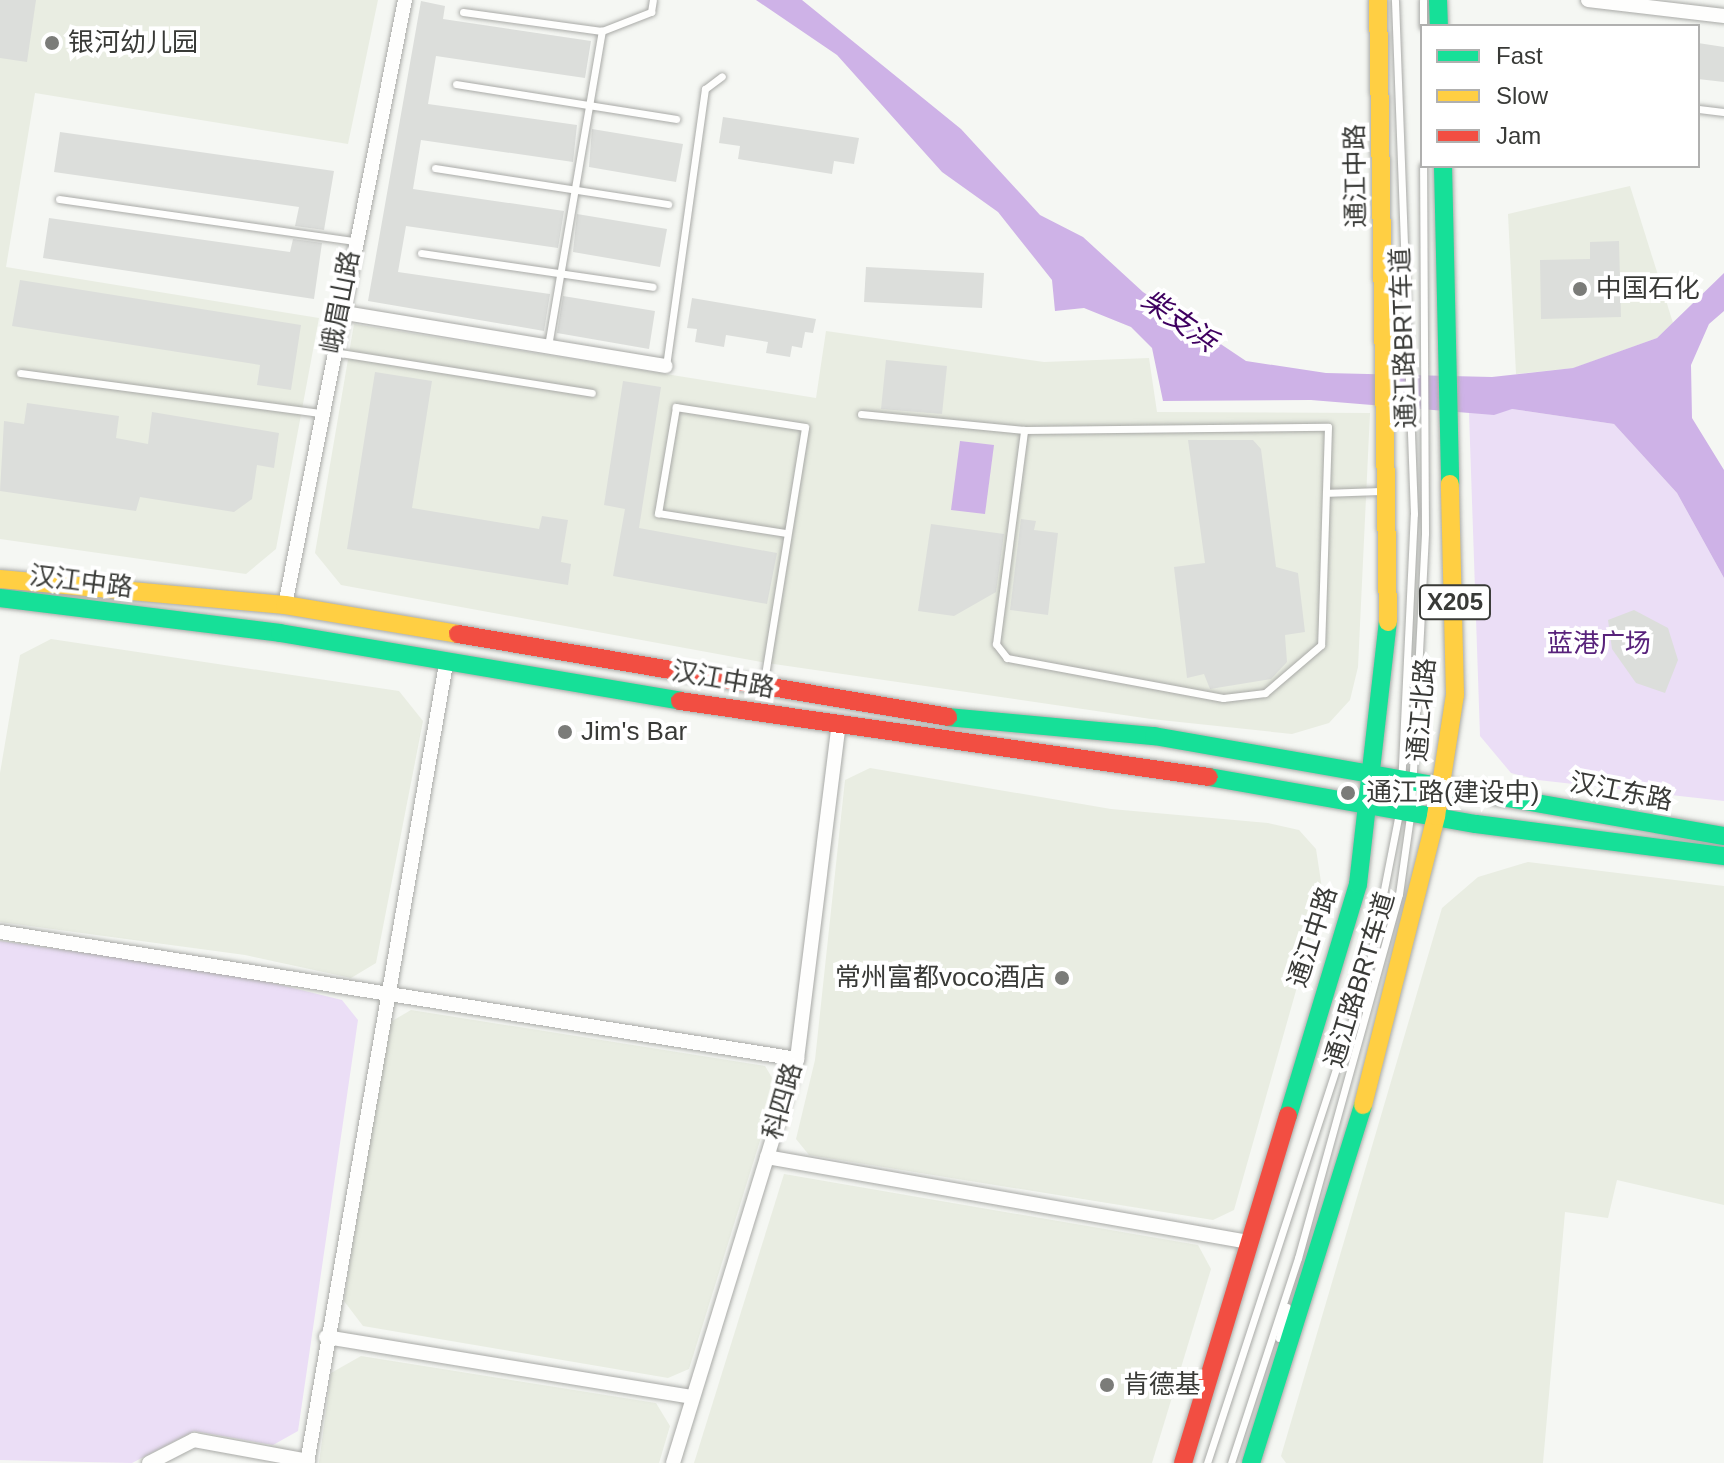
<!DOCTYPE html>
<meta charset="utf-8">
<style>
body{margin:0}
#map{position:relative;width:1724px;height:1463px;overflow:hidden;background:#f5f7f3;font-family:Helvetica,"Noto Sans SC",sans-serif}
div>[style]{position:absolute}
[style*='--x']{left:calc(var(--x)*1px);top:calc(var(--y)*1px);width:calc(var(--w)*1px);rotate:calc(var(--a)*1deg)}
.built>*{inset:0;background:#e9ede2}
.green>*{inset:0;background:#ebdef6}
.water>*{inset:0;background:#ceb2e7}
.building>*{inset:0;background:#dcdedb}
.roads{filter:drop-shadow(0 0 2px #a9aaa7) drop-shadow(0 0 2px #a9aaa7)}
.lane>*{height:7px;margin:-3.5px;padding:0 3.5px;transform-origin:3.5px;border-radius:3.5px;background:#fefefd}
.street>*{height:14px;margin:-7px;padding:0 7px;transform-origin:7px;border-radius:7px;background:#fefefd}
.fast>*{height:18px;margin:-9px;padding:0 9px;transform-origin:9px;border-radius:9px;background:#16e098}
.slow>*{height:18px;margin:-9px;padding:0 9px;transform-origin:9px;border-radius:9px;background:#ffcf43}
.jam>*{height:18px;margin:-9px;padding:0 9px;transform-origin:9px;border-radius:9px;background:#f24e42}
.dots>*{width:22px;height:22px;translate:-50% -50%;box-sizing:border-box;border:4px solid #fff;border-radius:50%}
span{translate:-50% -50%;white-space:nowrap;text-align:center;line-height:1.15;-webkit-text-stroke:8px #fff;paint-order:stroke}
.shield-label span{padding:2px 6px;background:#fff;border:2px solid;border-radius:6px;-webkit-text-stroke-width:0}
.shield-label{font-size:24px;color:#393a37;font-weight:700}
.poi-label{font-size:26px;color:#393a37}
.left{translate:0 -50%;text-align:left}
.right{translate:-100% -50%;text-align:right}
.street-label{font-size:26px;color:#393a37}
.park-label{font-size:26px;color:#58227b}
.water-label{font-size:28px;color:#3f0060;font-style:italic}
.legend{position:absolute;left:1420px;top:24px;width:280px;height:144px;box-sizing:border-box;background:#fff;border:2px solid #b0b0af;margin:0;padding:10px 14px;list-style:none;font-size:24px;color:#393a37}
.legend li{display:flex;align-items:center;gap:16px;height:40px}
.legend b{width:40px;border:2px solid #b0b0af}
</style>
<div id="map">
<div class="built">
<i style="clip-path:polygon(0 0,378px 0,348px 144px,35px 93px,6px 267px,319px 318px,276px 549px,246px 574px,0 539px)"></i>
<i style="clip-path:polygon(1630px 186px,1673px 323px,1657px 338px,1574px 368px,1516px 374px,1508px 214px)"></i>
<i style="clip-path:polygon(354px 324px,816px 398px,826px 331px,1044px 362px,1149px 358px,1157px 412px,1370px 413px,1358px 667px,1350px 700px,1329px 723px,1292px 734px,1151px 719px,767px 663px,341px 585px,315px 553px)"></i>
<i style="clip-path:polygon(51px 639px,399px 691px,423px 721px,376px 963px,351px 978px,245px 955px,0 922px,0 773px,20px 655px)"></i>
<i style="clip-path:polygon(870px 768px,1111px 809px,1268px 823px,1299px 830px,1316px 849px,1323px 895px,1234px 1210px,1213px 1220px,809px 1155px,796px 1139px,815px 1060px,845px 780px)"></i>
<i style="clip-path:polygon(1528px 862px,1724px 886px,1724px 1205px,1617px 1180px,1608px 1218px,1565px 1212px,1543px 1463px,1286px 1463px,1281px 1456px,1442px 908px,1478px 877px)"></i>
<i style="clip-path:polygon(411px 1010px,765px 1066px,777px 1086px,689px 1369px,668px 1378px,363px 1326px,344px 1301px,387px 1024px)"></i>
<i style="clip-path:polygon(784px 1174px,1198px 1245px,1211px 1269px,1152px 1463px,694px 1463px)"></i>
<i style="clip-path:polygon(361px 1356px,656px 1403px,670px 1426px,659px 1463px,319px 1463px,331px 1373px)"></i>
</div>
<div class="green">
<i style="clip-path:polygon(1512px 409px,1614px 424px,1677px 493px,1724px 578px,1724px 801px,1538px 780px,1511px 773px,1480px 736px,1469px 413px)"></i>
<i style="clip-path:polygon(0 941px,236px 974px,342px 1000px,358px 1020px,298px 1431px,273px 1445px,194px 1431px,132px 1463px,0 1460px)"></i>
</div>
<div class="water">
<i style="clip-path:polygon(756px 0,802px 0,961px 129px,1040px 215px,1083px 237px,1143px 292px,1246px 361px,1326px 373px,1492px 377px,1573px 368px,1657px 338px,1724px 273px,1724px 311px,1709px 324px,1691px 365px,1692px 418px,1724px 470px,1724px 578px,1677px 493px,1614px 424px,1512px 409px,1494px 415px,1311px 400px,1163px 401px,1152px 348px,1131px 327px,1084px 308px,1055px 311px,1052px 280px,998px 212px,942px 172px,837px 55px)"></i>
<i style="clip-path:polygon(960px 441px,994px 445px,985px 514px,951px 510px)"></i>
</div>
<div class="building">
<i style="clip-path:polygon(0 0,36px 0,27px 62px,0 58px)"></i>
<i style="clip-path:polygon(421px 1px,445px 6px,443px 19px,591px 41px,585px 78px,436px 56px,428px 104px,577px 125px,573px 162px,421px 140px,413px 189px,564px 211px,558px 248px,406px 226px,398px 272px,550px 294px,544px 331px,368px 301px)"></i>
<i style="clip-path:polygon(1698px 43px,1724px 47px,1724px 82px,1698px 79px)"></i>
<i style="clip-path:polygon(723px 117px,859px 138px,854px 164px,834px 161px,832px 174px,738px 159px,740px 146px,719px 143px)"></i>
<i style="clip-path:polygon(592px 129px,683px 144px,676px 182px,589px 167px)"></i>
<i style="clip-path:polygon(60px 132px,334px 171px,324px 230px,295px 226px,299px 207px,54px 172px)"></i>
<i style="clip-path:polygon(577px 214px,667px 229px,660px 267px,573px 252px)"></i>
<i style="clip-path:polygon(49px 218px,290px 252px,293px 239px,322px 243px,314px 299px,43px 258px)"></i>
<i style="clip-path:polygon(1619px 241px,1621px 317px,1541px 319px,1540px 260px,1590px 259px,1590px 242px)"></i>
<i style="clip-path:polygon(866px 267px,984px 273px,982px 308px,864px 302px)"></i>
<i style="clip-path:polygon(20px 280px,301px 325px,291px 390px,257px 385px,260px 365px,12px 326px)"></i>
<i style="clip-path:polygon(563px 296px,655px 311px,649px 349px,557px 333px)"></i>
<i style="clip-path:polygon(692px 298px,816px 319px,813px 333px,805px 332px,802px 348px,792px 346px,790px 357px,766px 353px,768px 342px,726px 335px,724px 347px,695px 342px,697px 329px,687px 328px)"></i>
<i style="clip-path:polygon(886px 360px,947px 366px,942px 414px,881px 409px)"></i>
<i style="clip-path:polygon(375px 372px,432px 381px,412px 508px,539px 529px,542px 516px,568px 520px,561px 562px,571px 564px,568px 585px,347px 549px)"></i>
<i style="clip-path:polygon(623px 381px,661px 387px,639px 528px,777px 553px,767px 604px,613px 576px,625px 509px,604px 505px)"></i>
<i style="clip-path:polygon(27px 403px,119px 416px,116px 438px,148px 444px,152px 412px,279px 433px,274px 468px,257px 465px,252px 499px,234px 512px,140px 497px,136px 511px,0 491px,4px 421px,24px 424px)"></i>
<i style="clip-path:polygon(1188px 440px,1253px 440px,1261px 449px,1276px 567px,1298px 573px,1305px 632px,1285px 635px,1287px 662px,1271px 679px,1210px 689px,1204px 674px,1187px 678px,1174px 567px,1205px 563px)"></i>
<i style="clip-path:polygon(1021px 519px,1036px 521px,1034px 530px,1058px 533px,1048px 615px,1010px 610px)"></i>
<i style="clip-path:polygon(931px 524px,1004px 534px,996px 592px,954px 616px,918px 611px)"></i>
<i style="clip-path:polygon(1634px 610px,1668px 628px,1678px 660px,1665px 693px,1636px 683px,1612px 649px,1608px 620px)"></i>
</div>
<div class="roads">
<div class="lane">
<i style="--x:463;--y:12;--w:140;--a:7.8"></i>
<i style="--x:602;--y:31;--w:53;--a:-21.2"></i>
<i style="--x:651;--y:12;--w:12;--a:-81"></i>
<i style="--x:1423;--y:26;--w:26;--a:-90"></i>
<i style="--x:456;--y:84;--w:223;--a:9"></i>
<i style="--x:1698;--y:109;--w:26;--a:7"></i>
<i style="--x:435;--y:168;--w:236;--a:8.8"></i>
<i style="--x:59;--y:199;--w:297;--a:8.1"></i>
<i style="--x:421;--y:253;--w:234;--a:8.3"></i>
<i style="--x:548;--y:346;--w:320;--a:-80.3"></i>
<i style="--x:334;--y:352;--w:261;--a:9"></i>
<i style="--x:666;--y:366;--w:280;--a:-82"></i>
<i style="--x:705;--y:89;--w:21;--a:-37"></i>
<i style="--x:20;--y:373;--w:303;--a:7.6"></i>
<i style="--x:861;--y:414;--w:164;--a:5.6"></i>
<i style="--x:1024;--y:430;--w:304;--a:-0.6"></i>
<i style="--x:1328;--y:427;--w:218;--a:91.8"></i>
<i style="--x:1321;--y:645;--w:74;--a:139.4"></i>
<i style="--x:1265;--y:693;--w:42;--a:173.2"></i>
<i style="--x:1223;--y:698;--w:220;--a:-169.5"></i>
<i style="--x:1007;--y:658;--w:18;--a:-128"></i>
<i style="--x:996;--y:644;--w:216;--a:-82.5"></i>
<i style="--x:1326;--y:493;--w:58;--a:-2"></i>
<i style="--x:764;--y:681;--w:257;--a:-80.8"></i>
<i style="--x:805;--y:427;--w:131;--a:-171.2"></i>
<i style="--x:676;--y:407;--w:108;--a:99.6"></i>
<i style="--x:658;--y:513;--w:130;--a:8.9"></i>
<i style="--x:1279;--y:1338;--w:32;--a:-76"></i>
<i style="--x:1207;--y:1463;--w:518;--a:-71.88"></i>
<i style="--x:1368;--y:971;--w:166;--a:-78.9"></i>
<i style="--x:1400;--y:808;--w:294;--a:-87.3"></i>
<i style="--x:1414;--y:514;--w:514;--a:-92.12"></i>
<i style="--x:1231;--y:1463;--w:216;--a:-71.9"></i>
<i style="--x:1298;--y:1258;--w:378;--a:-74.5"></i>
<i style="--x:1399;--y:894;--w:85;--a:-81.9"></i>
<i style="--x:1411;--y:810;--w:277;--a:-87.1"></i>
<i style="--x:1425;--y:533;--w:367;--a:-90.3"></i>
</div>
<div class="street">
<i style="--x:1588;--y:0;--w:137;--a:6.7"></i>
<i style="--x:339;--y:312;--w:331;--a:9.4"></i>
<i style="--x:285;--y:605;--w:617;--a:-78.78"></i>
<i style="--x:0;--y:932;--w:807;--a:9.05"></i>
<i style="--x:767;--y:1157;--w:490;--a:10"></i>
<i style="--x:326;--y:1337;--w:371;--a:9.3"></i>
<i style="--x:149;--y:1463;--w:51;--a:-27.1"></i>
<i style="--x:194;--y:1440;--w:116;--a:10.4"></i>
<i style="--x:307;--y:1463;--w:811;--a:-80.13"></i>
<i style="--x:673;--y:1463;--w:423;--a:-72.9"></i>
<i style="--x:797;--y:1059;--w:334;--a:-82.9"></i>
</div>
<div class="fast">
<i style="--x:1438;--y:0;--w:26;--a:88"></i>
<i style="--x:1443;--y:166;--w:318;--a:88.7"></i>
<i style="--x:0;--y:598;--w:282;--a:7.1"></i>
<i style="--x:280;--y:633;--w:406;--a:9.6"></i>
<i style="--x:948;--y:717;--w:207;--a:5.3"></i>
<i style="--x:1154;--y:736;--w:579;--a:9.95"></i>
<i style="--x:1209;--y:777;--w:271;--a:10"></i>
<i style="--x:1476;--y:824;--w:250;--a:7.4"></i>
<i style="--x:1288;--y:1116;--w:242;--a:-73.2"></i>
<i style="--x:1358;--y:884;--w:264;--a:-83.5"></i>
<i style="--x:1251;--y:1463;--w:375;--a:-72.6"></i>
</div>
<div class="slow">
<i style="--x:1378;--y:0;--w:622;--a:89.08"></i>
<i style="--x:0;--y:579;--w:286;--a:5.2"></i>
<i style="--x:285;--y:605;--w:175;--a:9.5"></i>
<i style="--x:1363;--y:1105;--w:298;--a:-75.8"></i>
<i style="--x:1436;--y:816;--w:122;--a:-81.1"></i>
<i style="--x:1455;--y:695;--w:211;--a:-91.4"></i>
</div>
<div class="jam">
<i style="--x:458;--y:634;--w:497;--a:9.6"></i>
<i style="--x:680;--y:701;--w:534;--a:8.18"></i>
<i style="--x:1183;--y:1463;--w:363;--a:-73.2"></i>
</div>
</div>
<div class="dots">
<i style="left:52px;top:43px;background:#7b7c79"></i>
<i style="left:1580px;top:289px;background:#7b7c79"></i>
<i style="left:565px;top:732px;background:#7b7c79"></i>
<i style="left:1348px;top:793px;background:#7b7c79"></i>
<i style="left:1062px;top:978px;background:#7b7c79"></i>
<i style="left:1107px;top:1385px;background:#7b7c79"></i>
</div>
<div class="shield-label">
<span style="left:1455px;top:602px">X205</span>
</div>
<div class="poi-label">
<span class="left" style="left:68px;top:43px">银河幼儿园</span>
<span class="left" style="left:1596px;top:289px">中国石化</span>
<span class="left" style="left:581px;top:732px">Jim's Bar</span>
<span class="left" style="left:1366px;top:793px">通江路(建设中)</span>
<span class="right" style="left:1046px;top:978px">常州富都voco酒店</span>
<span class="left" style="left:1123px;top:1385px">肯德基</span>
</div>
<div class="street-label">
<span style="left:1356px;top:176px;rotate:-91deg">通江中路</span>
<span style="left:341px;top:302px;rotate:-79deg">峨眉山路</span>
<span style="left:1404px;top:338px;rotate:-92deg">通江路BRT车道</span>
<span style="left:81px;top:582px;rotate:7deg">汉江中路</span>
<span style="left:723px;top:680px;rotate:10deg">汉江中路</span>
<span style="left:1422px;top:710px;rotate:-85deg">通江北路</span>
<span style="left:1621px;top:792px;rotate:11deg">汉江东路</span>
<span style="left:1313px;top:937px;rotate:-72deg">通江中路</span>
<span style="left:1360px;top:980px;rotate:-73deg">通江路BRT车道</span>
<span style="left:783px;top:1101px;rotate:-74deg">科四路</span>
</div>
<div class="park-label">
<span style="left:1599px;top:644px">蓝港广场</span>
</div>
<div class="water-label">
<span style="left:1179px;top:321px;rotate:35deg">柴支浜</span>
</div>
<ul class="legend">
<li><b style="height:10px;background:#16e098"></b>Fast</li>
<li><b style="height:10px;background:#ffcf43"></b>Slow</li>
<li><b style="height:10px;background:#f24e42"></b>Jam</li>
</ul>
</div>
